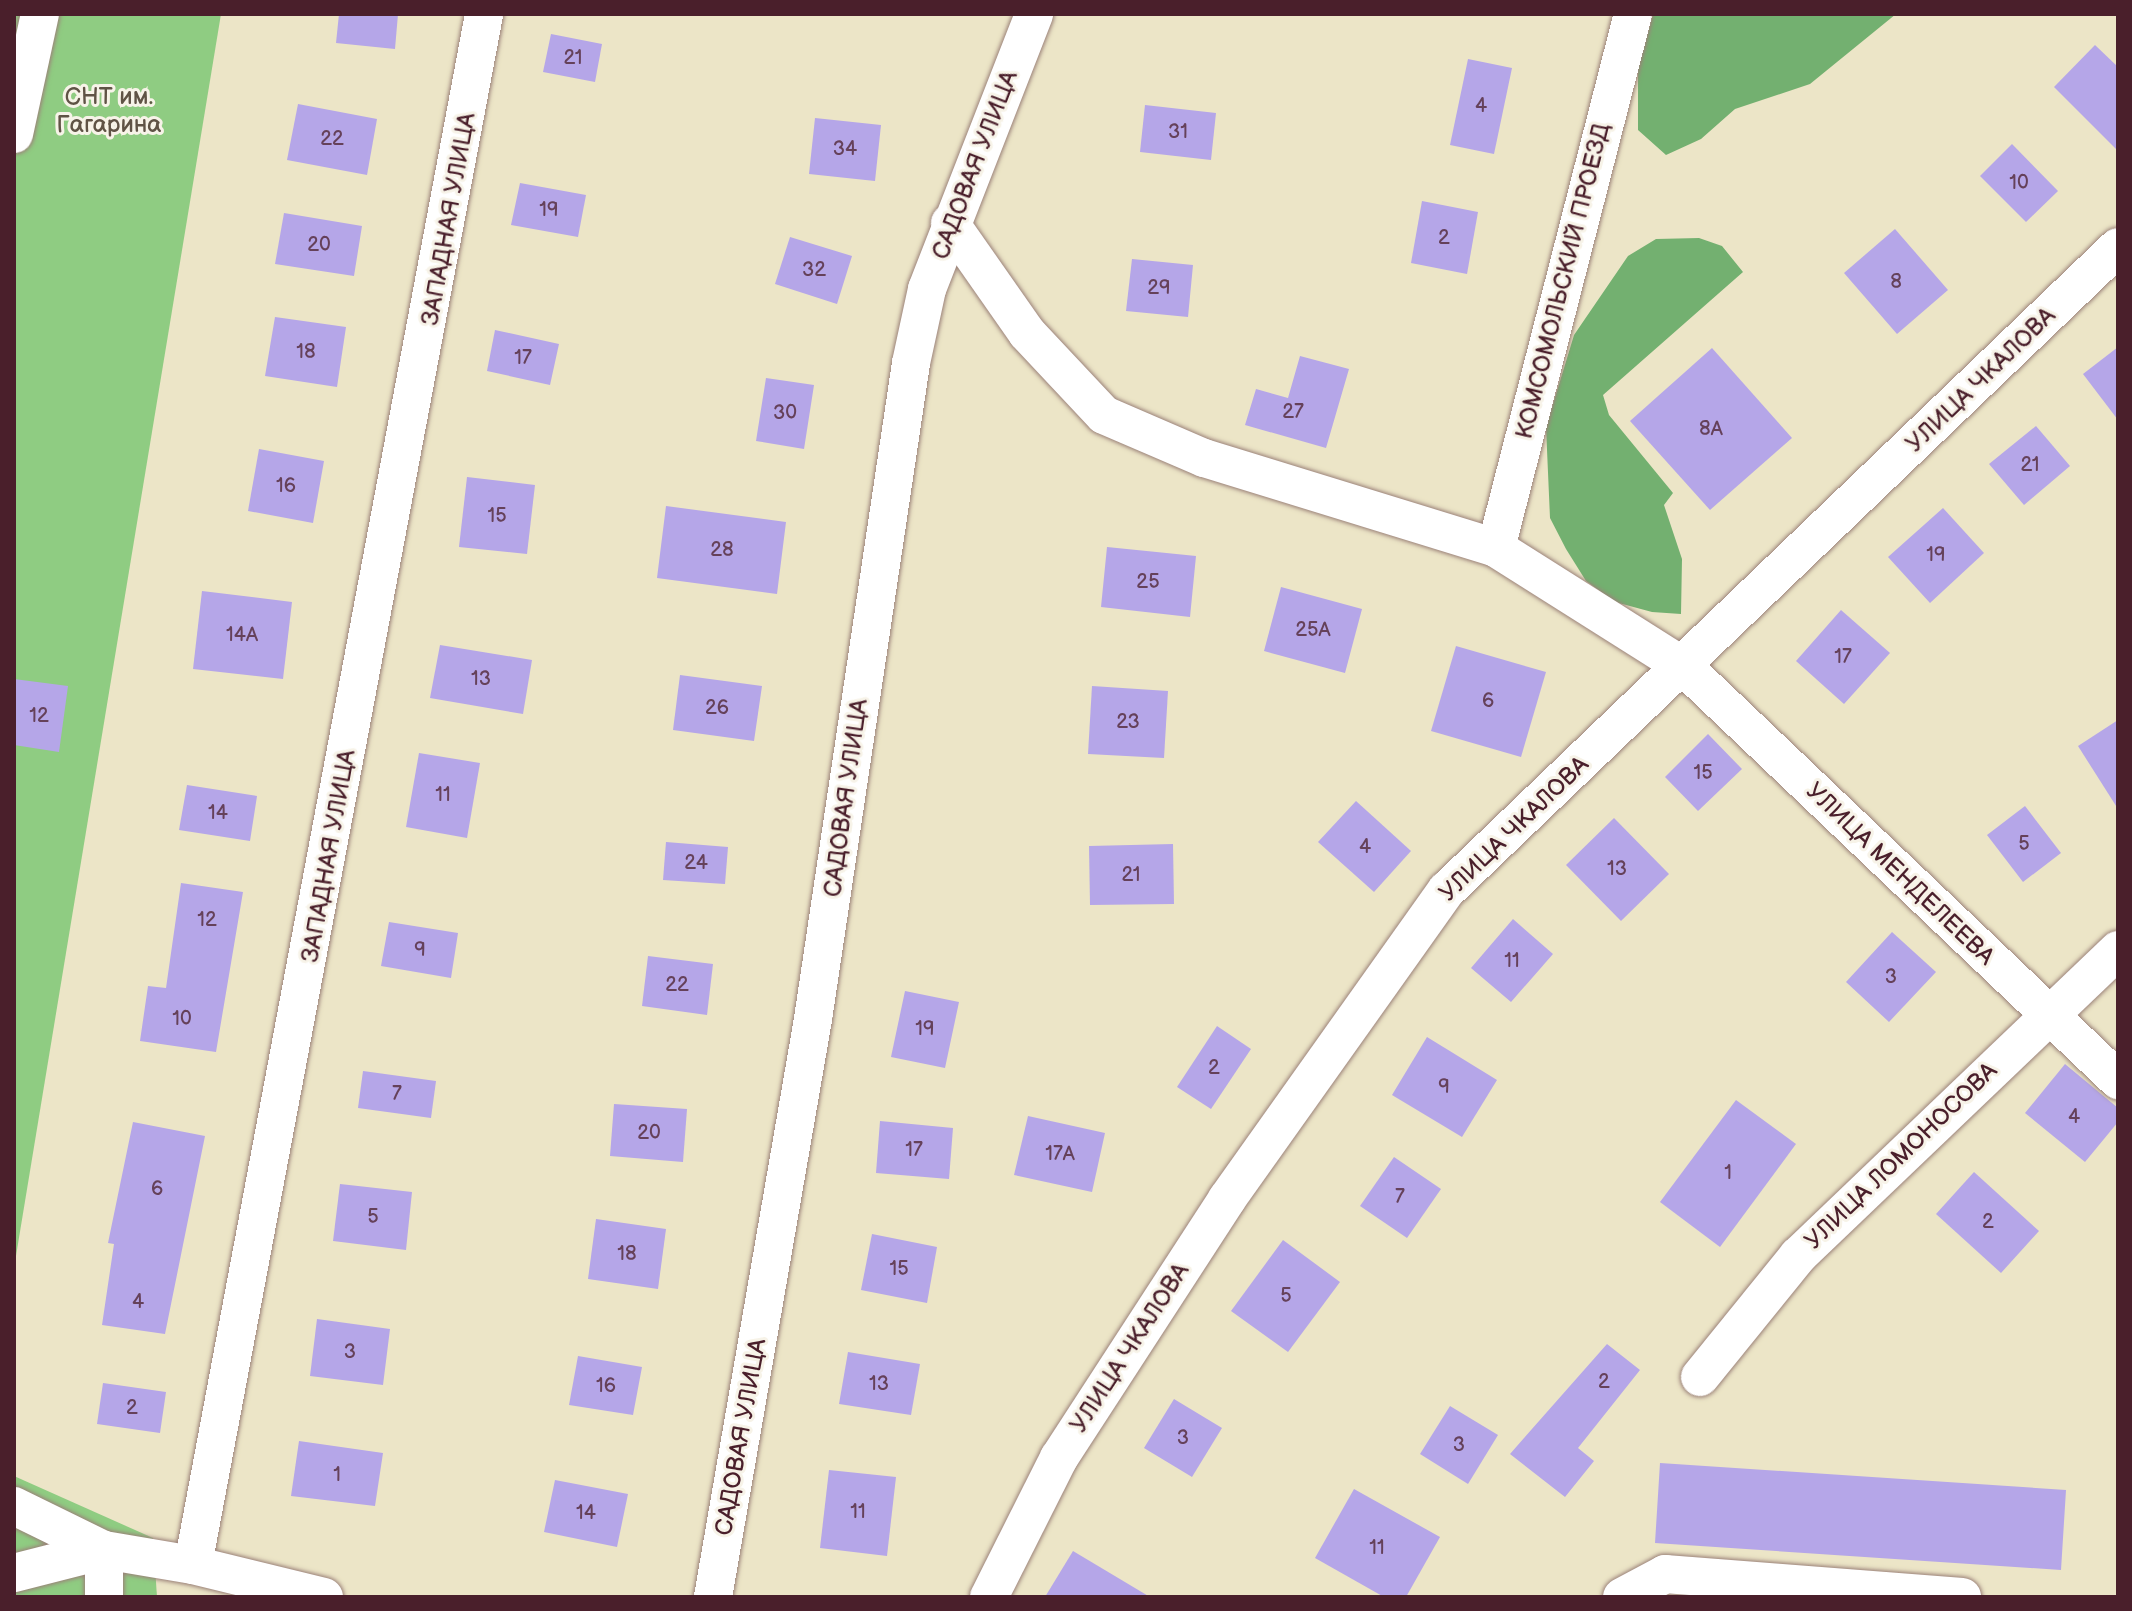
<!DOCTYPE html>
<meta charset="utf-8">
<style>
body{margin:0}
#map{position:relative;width:2132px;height:1611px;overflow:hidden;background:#ece5c7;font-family:"Balsamiq Sans",sans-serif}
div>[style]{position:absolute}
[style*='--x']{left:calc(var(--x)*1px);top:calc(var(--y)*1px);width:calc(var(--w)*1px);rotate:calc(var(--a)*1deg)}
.green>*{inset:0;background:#8fcc82}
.forest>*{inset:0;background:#73b070}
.building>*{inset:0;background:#b5a6e8}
.roads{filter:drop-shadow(0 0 2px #9b8279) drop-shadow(0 0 2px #9b8279)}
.minor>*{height:38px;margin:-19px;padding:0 19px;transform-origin:19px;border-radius:19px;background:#fff}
span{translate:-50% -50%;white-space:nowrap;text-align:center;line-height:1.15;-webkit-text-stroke:6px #f7f3e8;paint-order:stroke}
.number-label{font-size:20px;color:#65415a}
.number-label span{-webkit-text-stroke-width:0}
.park-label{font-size:24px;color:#5f5345}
.street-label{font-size:24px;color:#4a1f2b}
.frame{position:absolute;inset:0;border:16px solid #4a1f2b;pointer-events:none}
</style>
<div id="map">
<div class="green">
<i style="clip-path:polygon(14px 14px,221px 14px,14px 1268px)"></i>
<i style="clip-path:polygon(14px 1476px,153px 1538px,157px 1597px,14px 1597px)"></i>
</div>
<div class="forest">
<i style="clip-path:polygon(1653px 14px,1896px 14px,1810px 84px,1735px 109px,1701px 139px,1666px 155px,1638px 130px,1638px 70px)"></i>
<i style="clip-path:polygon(1699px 238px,1722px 246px,1743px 272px,1603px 395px,1609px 415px,1673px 493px,1664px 505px,1682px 559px,1681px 614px,1652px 612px,1615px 602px,1586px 581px,1566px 549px,1550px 518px,1546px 427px,1574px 335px,1628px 256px,1656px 239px)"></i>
</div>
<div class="building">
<i style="clip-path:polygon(339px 14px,398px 14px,395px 49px,336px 43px)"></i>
<i style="clip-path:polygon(551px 34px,602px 44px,595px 82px,543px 72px)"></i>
<i style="clip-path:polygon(2095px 45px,2118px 67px,2118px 151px,2054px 87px)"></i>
<i style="clip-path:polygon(1468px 59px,1512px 68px,1494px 154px,1450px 145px)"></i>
<i style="clip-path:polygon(298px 104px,377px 119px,367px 175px,287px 160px)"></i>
<i style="clip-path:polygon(1145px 105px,1216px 113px,1211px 160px,1140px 152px)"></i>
<i style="clip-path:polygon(815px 118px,881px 125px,875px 181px,809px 174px)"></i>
<i style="clip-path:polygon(2012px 144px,2058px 191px,2026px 222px,1980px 176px)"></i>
<i style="clip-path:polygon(520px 183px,586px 195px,578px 237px,511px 225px)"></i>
<i style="clip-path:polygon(1422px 201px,1478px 212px,1467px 274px,1411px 263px)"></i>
<i style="clip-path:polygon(284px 213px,362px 226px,354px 276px,275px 264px)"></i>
<i style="clip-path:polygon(1895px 229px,1948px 290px,1897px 334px,1844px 273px)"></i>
<i style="clip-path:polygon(790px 237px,852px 256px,837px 304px,775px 284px)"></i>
<i style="clip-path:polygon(1132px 259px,1193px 265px,1188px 317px,1126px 311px)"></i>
<i style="clip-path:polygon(275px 317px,346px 327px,337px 387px,265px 376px)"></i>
<i style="clip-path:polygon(495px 330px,559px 344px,550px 385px,487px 371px)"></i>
<i style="clip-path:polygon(2118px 347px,2118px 420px,2083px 374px)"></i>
<i style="clip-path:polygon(1712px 348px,1792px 438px,1710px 510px,1630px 421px)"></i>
<i style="clip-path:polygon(1300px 356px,1349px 369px,1326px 448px,1245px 425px,1256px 389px,1288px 398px)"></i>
<i style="clip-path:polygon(766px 378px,814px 385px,804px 449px,756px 441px)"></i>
<i style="clip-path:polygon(2036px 426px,2070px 466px,2024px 505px,1989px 464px)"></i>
<i style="clip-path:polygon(259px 449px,324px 461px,313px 523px,248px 511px)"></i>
<i style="clip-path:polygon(467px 477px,535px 485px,527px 554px,459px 547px)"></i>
<i style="clip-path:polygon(666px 506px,786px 522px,777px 594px,657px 578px)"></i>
<i style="clip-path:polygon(1943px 508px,1984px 553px,1930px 603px,1888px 557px)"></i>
<i style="clip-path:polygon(1107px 547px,1196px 556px,1190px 617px,1101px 607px)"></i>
<i style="clip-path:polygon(1281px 587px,1362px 609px,1345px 673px,1264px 651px)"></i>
<i style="clip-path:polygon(202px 591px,292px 602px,283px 679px,193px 669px)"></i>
<i style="clip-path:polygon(1841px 610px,1890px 653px,1844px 704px,1796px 661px)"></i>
<i style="clip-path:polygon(440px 645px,532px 660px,523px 714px,430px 698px)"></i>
<i style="clip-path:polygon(1456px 646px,1546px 672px,1521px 757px,1431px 731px)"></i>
<i style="clip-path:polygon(680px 675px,762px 686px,754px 741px,673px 730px)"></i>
<i style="clip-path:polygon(14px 679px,68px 686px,59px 752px,14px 745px)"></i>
<i style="clip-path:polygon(1092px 686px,1168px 691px,1164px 758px,1088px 754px)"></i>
<i style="clip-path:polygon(2118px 720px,2118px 809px,2078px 746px)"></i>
<i style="clip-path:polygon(1708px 734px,1742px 769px,1698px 811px,1665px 777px)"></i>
<i style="clip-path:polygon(419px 753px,480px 763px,467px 838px,406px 827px)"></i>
<i style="clip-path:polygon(187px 785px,257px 796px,250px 841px,179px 830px)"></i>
<i style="clip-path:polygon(1356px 801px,1411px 851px,1374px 892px,1318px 842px)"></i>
<i style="clip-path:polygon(2025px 806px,2061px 853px,2023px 882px,1987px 835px)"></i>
<i style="clip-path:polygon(1614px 818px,1669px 874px,1621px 921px,1566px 865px)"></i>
<i style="clip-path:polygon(666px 842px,728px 847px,725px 884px,663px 880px)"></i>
<i style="clip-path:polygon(1173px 844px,1174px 904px,1090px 905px,1089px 846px)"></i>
<i style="clip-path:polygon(181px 883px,243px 892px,216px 1052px,140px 1041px,148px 986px,166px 988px)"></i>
<i style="clip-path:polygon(1513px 919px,1553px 954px,1511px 1002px,1471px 968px)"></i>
<i style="clip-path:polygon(389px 922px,458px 933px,451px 978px,381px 966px)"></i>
<i style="clip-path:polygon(1892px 932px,1936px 972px,1889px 1022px,1846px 982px)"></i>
<i style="clip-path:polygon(648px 956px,713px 964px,707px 1015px,642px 1006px)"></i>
<i style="clip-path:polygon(905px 991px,959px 1002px,945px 1068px,891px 1057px)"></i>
<i style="clip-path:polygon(1217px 1026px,1251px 1049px,1211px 1109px,1177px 1087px)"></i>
<i style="clip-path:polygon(1427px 1037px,1497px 1080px,1462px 1137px,1392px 1095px)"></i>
<i style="clip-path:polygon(2065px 1064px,2118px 1108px,2118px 1122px,2085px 1162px,2025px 1113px)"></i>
<i style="clip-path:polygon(363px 1071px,436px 1081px,431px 1118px,358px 1108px)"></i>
<i style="clip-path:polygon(1736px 1100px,1796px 1144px,1720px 1247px,1660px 1202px)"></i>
<i style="clip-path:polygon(614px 1104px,687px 1109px,683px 1162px,610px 1156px)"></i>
<i style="clip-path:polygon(1028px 1116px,1105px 1133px,1092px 1192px,1014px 1175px)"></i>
<i style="clip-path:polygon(880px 1121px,953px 1128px,949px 1179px,876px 1173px)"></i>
<i style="clip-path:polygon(133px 1122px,205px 1136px,165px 1334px,102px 1325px,114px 1244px,108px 1243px)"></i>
<i style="clip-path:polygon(1394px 1157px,1441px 1189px,1407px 1238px,1360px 1206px)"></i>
<i style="clip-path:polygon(1974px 1172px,2039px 1231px,2001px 1273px,1936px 1214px)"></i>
<i style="clip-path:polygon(340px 1184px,412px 1192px,406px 1250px,333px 1241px)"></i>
<i style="clip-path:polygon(596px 1219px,666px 1229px,658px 1289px,588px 1279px)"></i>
<i style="clip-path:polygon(872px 1234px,937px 1247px,927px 1303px,861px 1290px)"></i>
<i style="clip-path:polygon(1283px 1240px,1340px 1282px,1288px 1352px,1231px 1311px)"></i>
<i style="clip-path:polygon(317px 1319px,390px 1329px,383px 1385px,310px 1376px)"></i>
<i style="clip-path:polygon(1607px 1344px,1640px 1370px,1578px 1448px,1594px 1461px,1565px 1497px,1510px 1454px)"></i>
<i style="clip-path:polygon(848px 1352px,920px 1364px,911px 1415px,839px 1404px)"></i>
<i style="clip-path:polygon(578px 1356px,642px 1367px,633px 1415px,569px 1405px)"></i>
<i style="clip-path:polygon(103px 1383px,166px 1392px,160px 1433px,97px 1424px)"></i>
<i style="clip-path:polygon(1174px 1399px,1222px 1428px,1192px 1477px,1144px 1448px)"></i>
<i style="clip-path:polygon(1450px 1406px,1498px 1435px,1468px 1484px,1420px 1454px)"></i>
<i style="clip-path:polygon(299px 1441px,383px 1453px,375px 1506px,291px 1496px)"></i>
<i style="clip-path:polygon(1660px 1463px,2066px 1490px,2061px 1570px,1655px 1543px)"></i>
<i style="clip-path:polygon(829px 1470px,896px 1477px,887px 1556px,820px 1548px)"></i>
<i style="clip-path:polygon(555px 1480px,628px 1494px,617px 1547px,544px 1532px)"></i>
<i style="clip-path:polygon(1354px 1489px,1440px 1537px,1406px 1597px,1384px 1597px,1315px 1558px)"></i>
<i style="clip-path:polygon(1073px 1551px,1150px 1597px,1045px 1597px)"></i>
</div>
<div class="roads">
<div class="minor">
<i style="--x:14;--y:134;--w:123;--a:-77.8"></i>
<i style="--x:950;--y:223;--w:134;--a:55"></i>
<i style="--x:1027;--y:333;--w:112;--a:46.8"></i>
<i style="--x:1104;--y:415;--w:109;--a:23.3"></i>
<i style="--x:1204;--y:458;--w:306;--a:17.1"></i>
<i style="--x:1496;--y:548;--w:221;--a:32.3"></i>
<i style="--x:1683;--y:666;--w:601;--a:43.58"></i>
<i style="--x:1496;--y:548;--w:551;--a:-75.61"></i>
<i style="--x:1700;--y:1377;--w:156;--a:-51"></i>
<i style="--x:1798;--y:1256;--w:443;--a:-43.7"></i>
<i style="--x:14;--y:1506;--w:100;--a:26.1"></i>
<i style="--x:104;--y:1550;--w:90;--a:9.6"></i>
<i style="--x:14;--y:1573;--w:93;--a:-14.3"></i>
<i style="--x:104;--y:1550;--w:47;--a:90"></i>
<i style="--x:324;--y:1597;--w:135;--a:-166.3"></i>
<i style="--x:193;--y:1565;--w:1578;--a:-79.37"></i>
<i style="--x:713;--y:1597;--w:587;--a:-80.18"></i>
<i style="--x:813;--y:1019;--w:663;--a:-81.5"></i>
<i style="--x:911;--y:363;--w:76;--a:-77.8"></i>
<i style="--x:927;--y:289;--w:295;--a:-68.7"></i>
<i style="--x:989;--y:1597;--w:156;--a:-63.3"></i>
<i style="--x:1059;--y:1458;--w:309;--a:-57"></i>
<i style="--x:1227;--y:1199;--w:379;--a:-54.6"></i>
<i style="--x:1447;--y:890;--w:929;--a:-43.78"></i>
<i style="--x:1622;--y:1597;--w:49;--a:-28.1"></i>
<i style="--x:1665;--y:1574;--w:298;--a:4.4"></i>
</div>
</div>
<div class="number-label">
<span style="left:573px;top:58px">21</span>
<span style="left:1481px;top:106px">4</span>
<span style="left:1178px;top:132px">31</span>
<span style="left:332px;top:139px">22</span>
<span style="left:845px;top:149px">34</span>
<span style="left:2019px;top:183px">10</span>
<span style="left:549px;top:210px">19</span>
<span style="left:1444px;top:238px">2</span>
<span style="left:319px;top:245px">20</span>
<span style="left:814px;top:270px">32</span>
<span style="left:1896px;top:282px">8</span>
<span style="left:1159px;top:288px">29</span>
<span style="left:306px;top:352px">18</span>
<span style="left:523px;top:358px">17</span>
<span style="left:1293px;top:412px">27</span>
<span style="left:785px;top:413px">30</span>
<span style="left:1711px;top:429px">8А</span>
<span style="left:2030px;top:465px">21</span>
<span style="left:286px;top:486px">16</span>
<span style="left:497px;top:516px">15</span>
<span style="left:722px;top:550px">28</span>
<span style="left:1936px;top:555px">19</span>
<span style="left:1148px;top:582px">25</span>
<span style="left:1313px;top:630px">25А</span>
<span style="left:242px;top:635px">14А</span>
<span style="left:1843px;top:657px">17</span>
<span style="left:481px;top:679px">13</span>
<span style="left:1488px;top:701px">6</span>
<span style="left:717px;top:708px">26</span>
<span style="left:39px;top:716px">12</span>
<span style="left:1128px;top:722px">23</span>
<span style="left:1703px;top:773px">15</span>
<span style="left:443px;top:795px">11</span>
<span style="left:218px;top:813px">14</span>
<span style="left:2024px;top:844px">5</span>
<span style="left:1365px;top:847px">4</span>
<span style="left:696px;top:863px">24</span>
<span style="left:1617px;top:869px">13</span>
<span style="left:1131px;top:875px">21</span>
<span style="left:207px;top:920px">12</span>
<span style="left:420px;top:950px">9</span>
<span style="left:1512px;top:961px">11</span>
<span style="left:1891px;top:977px">3</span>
<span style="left:677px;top:985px">22</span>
<span style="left:182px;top:1019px">10</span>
<span style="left:925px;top:1029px">19</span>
<span style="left:1214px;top:1068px">2</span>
<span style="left:1444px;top:1087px">9</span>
<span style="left:397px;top:1094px">7</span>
<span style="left:2074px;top:1117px">4</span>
<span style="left:649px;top:1133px">20</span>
<span style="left:914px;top:1150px">17</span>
<span style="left:1060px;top:1154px">17А</span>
<span style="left:1728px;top:1173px">1</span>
<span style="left:157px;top:1189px">6</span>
<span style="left:1400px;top:1197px">7</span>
<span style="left:373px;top:1217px">5</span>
<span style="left:1988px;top:1222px">2</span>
<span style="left:627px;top:1254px">18</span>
<span style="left:899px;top:1269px">15</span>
<span style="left:1286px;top:1296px">5</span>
<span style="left:138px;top:1302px">4</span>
<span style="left:350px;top:1352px">3</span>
<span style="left:1604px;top:1382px">2</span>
<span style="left:879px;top:1384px">13</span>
<span style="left:606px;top:1386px">16</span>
<span style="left:132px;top:1408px">2</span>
<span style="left:1183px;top:1438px">3</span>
<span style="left:1459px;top:1445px">3</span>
<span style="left:337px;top:1475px">1</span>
<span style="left:858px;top:1512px">11</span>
<span style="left:586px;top:1513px">14</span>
<span style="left:1377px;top:1548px">11</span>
</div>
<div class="park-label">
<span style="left:109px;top:111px">СНТ им.<br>Гагарина</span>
</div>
<div class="street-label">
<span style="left:975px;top:165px;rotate:-69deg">САДОВАЯ УЛИЦА</span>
<span style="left:449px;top:219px;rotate:-80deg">ЗАПАДНАЯ УЛИЦА</span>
<span style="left:1563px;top:281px;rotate:-76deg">КОМСОМОЛЬСКИЙ ПРОЕЗД</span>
<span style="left:1981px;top:380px;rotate:-44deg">УЛИЦА ЧКАЛОВА</span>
<span style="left:846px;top:798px;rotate:-82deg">САДОВАЯ УЛИЦА</span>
<span style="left:1514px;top:829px;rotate:-44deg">УЛИЦА ЧКАЛОВА</span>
<span style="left:329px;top:856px;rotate:-80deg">ЗАПАДНАЯ УЛИЦА</span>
<span style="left:1900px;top:874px;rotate:44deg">УЛИЦА МЕНДЕЛЕЕВА</span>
<span style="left:1901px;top:1156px;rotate:-44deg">УЛИЦА ЛОМОНОСОВА</span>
<span style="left:1130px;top:1348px;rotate:-57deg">УЛИЦА ЧКАЛОВА</span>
<span style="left:741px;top:1437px;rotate:-80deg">САДОВАЯ УЛИЦА</span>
</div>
<div class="frame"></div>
</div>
